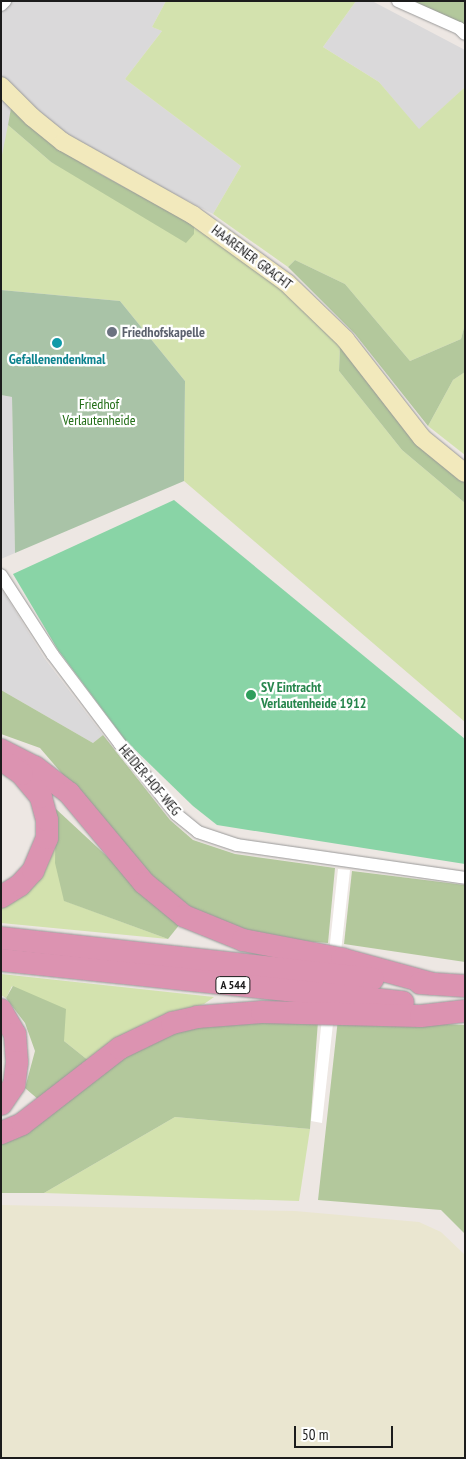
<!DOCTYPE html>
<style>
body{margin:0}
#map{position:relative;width:466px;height:1459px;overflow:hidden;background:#ede7e3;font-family:"PT Sans Narrow",sans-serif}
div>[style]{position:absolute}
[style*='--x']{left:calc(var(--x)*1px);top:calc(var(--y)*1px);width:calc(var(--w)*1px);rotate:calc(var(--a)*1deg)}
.residential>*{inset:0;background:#dad9da}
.farmland>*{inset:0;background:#eae6d0}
.grass>*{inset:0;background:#d3e2ae}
.forest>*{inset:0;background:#b3c89c}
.cemetery>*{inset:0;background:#a9c3a7}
.pitch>*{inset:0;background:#89d4a6}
.pier>*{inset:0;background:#fff}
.roads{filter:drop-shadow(0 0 1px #999) drop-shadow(0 0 1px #999)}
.minor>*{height:12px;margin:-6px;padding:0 6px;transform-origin:6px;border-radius:6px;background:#fff}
.secondary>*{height:18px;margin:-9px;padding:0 9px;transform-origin:9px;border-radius:9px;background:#f2e9bc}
.motorway>*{height:22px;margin:-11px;padding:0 11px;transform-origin:11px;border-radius:11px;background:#dc93b1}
.dots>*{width:14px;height:14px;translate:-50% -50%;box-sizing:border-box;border:2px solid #fff;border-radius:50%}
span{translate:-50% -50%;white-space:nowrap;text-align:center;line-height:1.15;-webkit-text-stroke:4.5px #fff;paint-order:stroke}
.shield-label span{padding:1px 4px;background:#fff;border:1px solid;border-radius:4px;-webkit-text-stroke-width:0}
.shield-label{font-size:12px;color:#1c1c1c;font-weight:700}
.street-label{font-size:14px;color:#1c1c1c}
.worship-label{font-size:14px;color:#5b616d;font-weight:700}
.left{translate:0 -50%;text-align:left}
.culture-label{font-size:14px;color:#0d838f;font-weight:700}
.park-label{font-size:14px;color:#236e17}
.leisure-label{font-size:14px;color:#27864d;font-weight:700}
.frame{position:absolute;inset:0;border:2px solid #1c1c1c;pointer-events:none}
.scale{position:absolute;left:294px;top:1426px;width:99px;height:22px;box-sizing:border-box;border:2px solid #1c1c1c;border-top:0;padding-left:6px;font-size:15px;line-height:18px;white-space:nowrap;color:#1c1c1c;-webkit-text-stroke:4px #fff;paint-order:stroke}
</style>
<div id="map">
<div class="residential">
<i style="clip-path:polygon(1px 1px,166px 1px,152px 27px,162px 31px,125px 79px,241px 166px,213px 214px,66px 137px,1px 78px)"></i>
<i style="clip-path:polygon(356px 1px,372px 1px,465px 50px,465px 87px,419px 130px,379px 82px,323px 47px)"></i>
<i style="clip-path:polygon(1px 97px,11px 108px,3px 160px,1px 160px)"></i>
<i style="clip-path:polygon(1px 395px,12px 397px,15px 553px,1px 559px)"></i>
<i style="clip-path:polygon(1px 588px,45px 659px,103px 735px,93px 743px,1px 690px)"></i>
</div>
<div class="farmland">
<i style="clip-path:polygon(1px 1205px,295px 1211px,419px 1222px,441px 1232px,465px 1255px,465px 1458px,1px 1458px)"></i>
</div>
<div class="grass">
<i style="clip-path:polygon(166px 1px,356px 1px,323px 47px,379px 82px,419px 129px,465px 87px,465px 324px,461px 339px,410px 361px,345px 284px,295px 260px,288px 267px,213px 214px,241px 166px,125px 79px,162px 31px,152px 27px)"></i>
<i style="clip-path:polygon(8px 125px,51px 162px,194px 225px,281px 288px,340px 344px,339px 371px,402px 450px,465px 503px,465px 722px,184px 481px,185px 381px,120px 301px,1px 290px,1px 160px)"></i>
<i style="clip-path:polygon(465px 372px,465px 455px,428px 426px,453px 380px)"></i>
<i style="clip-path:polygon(55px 838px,65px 901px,168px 939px,1px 923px,1px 904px)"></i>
<i style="clip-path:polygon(1px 974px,214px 997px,204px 1004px,147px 1022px,89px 1061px,64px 1041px,12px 986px,6px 998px,1px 995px)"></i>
<i style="clip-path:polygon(175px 1117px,310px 1129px,299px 1201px,44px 1193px)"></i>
</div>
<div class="forest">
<i style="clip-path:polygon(417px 1px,465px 1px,465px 31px,416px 5px)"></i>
<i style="clip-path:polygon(11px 108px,60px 148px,93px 170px,194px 225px,194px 234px,186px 243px,51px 162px,8px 125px)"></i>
<i style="clip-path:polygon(295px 260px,345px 284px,410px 361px,461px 339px,465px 324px,465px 372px,453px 380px,428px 426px,355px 334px,288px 267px)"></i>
<i style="clip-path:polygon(340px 344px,418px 443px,465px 481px,465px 503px,402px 450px,339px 371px)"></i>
<i style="clip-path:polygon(1px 690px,93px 743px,103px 735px,170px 820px,193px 840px,235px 854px,335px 868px,328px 943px,259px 938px,200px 918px,155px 882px,40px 748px,1px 734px)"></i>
<i style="clip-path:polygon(56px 809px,180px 924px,168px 939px,64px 901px,55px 863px)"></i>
<i style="clip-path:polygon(352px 871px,465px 885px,465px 962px,344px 944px)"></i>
<i style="clip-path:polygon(13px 986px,66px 1009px,64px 1041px,89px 1061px,39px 1100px,25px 1088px,35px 1051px,25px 1023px,6px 998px)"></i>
<i style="clip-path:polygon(338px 1019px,465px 1025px,465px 1234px,441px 1210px,318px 1200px)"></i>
<i style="clip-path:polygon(318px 1021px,310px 1129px,175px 1117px,44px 1193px,1px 1193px,1px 1143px,135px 1048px,188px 1025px)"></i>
</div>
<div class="cemetery">
<i style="clip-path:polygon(1px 290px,120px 301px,185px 381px,184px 481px,15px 553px,12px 397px,1px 395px)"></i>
</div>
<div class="pitch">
<i style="clip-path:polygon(174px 500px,465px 739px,465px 864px,217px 825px,193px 806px,126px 741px,58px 650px,13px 574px)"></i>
</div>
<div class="pier">
<i style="clip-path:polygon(338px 869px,350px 870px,322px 1123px,311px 1121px)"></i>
</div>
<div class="roads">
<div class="minor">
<i style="--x:398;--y:1;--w:67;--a:23.9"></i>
<i style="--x:459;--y:28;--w:8;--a:45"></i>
<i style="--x:1;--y:5;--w:6;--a:-45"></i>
<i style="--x:1;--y:575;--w:95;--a:57"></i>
<i style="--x:53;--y:655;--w:111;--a:53"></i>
<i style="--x:120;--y:744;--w:90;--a:51.3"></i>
<i style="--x:176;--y:814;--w:28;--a:39"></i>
<i style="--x:198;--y:832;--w:41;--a:18.4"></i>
<i style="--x:237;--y:845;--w:230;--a:8.2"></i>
</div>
<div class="secondary">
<i style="--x:1;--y:86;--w:44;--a:45"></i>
<i style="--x:32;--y:117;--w:40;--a:39"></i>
<i style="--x:63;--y:142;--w:149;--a:29.3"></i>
<i style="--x:193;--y:215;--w:116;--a:35.9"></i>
<i style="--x:287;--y:283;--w:81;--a:44"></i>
<i style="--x:345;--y:339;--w:125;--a:52.1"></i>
<i style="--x:422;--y:438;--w:55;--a:39.1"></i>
</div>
<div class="motorway">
<i style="--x:1;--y:750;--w:38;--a:27"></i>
<i style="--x:35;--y:767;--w:43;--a:37.4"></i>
<i style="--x:69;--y:793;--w:117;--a:50.2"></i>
<i style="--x:144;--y:883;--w:52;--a:39.5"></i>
<i style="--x:184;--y:916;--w:64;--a:22.1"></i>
<i style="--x:243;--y:940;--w:101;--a:10.9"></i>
<i style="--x:342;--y:959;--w:94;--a:15.4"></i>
<i style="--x:1;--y:897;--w:22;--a:-32"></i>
<i style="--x:20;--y:885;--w:19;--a:-47"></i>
<i style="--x:33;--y:871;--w:36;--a:-67"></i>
<i style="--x:47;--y:838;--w:18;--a:-90"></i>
<i style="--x:47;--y:820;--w:24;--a:-105"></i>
<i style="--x:41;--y:797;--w:30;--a:-130"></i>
<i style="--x:22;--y:774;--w:16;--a:-145"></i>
<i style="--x:1;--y:938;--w:374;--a:6.3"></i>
<i style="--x:1;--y:960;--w:404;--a:6"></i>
<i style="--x:420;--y:983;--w:45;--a:3.8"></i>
<i style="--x:1;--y:1010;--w:28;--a:60"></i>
<i style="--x:15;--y:1034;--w:28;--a:86"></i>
<i style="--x:17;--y:1062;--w:23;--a:97"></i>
<i style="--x:14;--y:1085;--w:23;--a:124"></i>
<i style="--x:1;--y:1133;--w:23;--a:-23"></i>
<i style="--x:22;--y:1124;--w:124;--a:-37.8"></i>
<i style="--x:120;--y:1048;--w:58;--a:-25.7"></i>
<i style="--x:172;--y:1023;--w:26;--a:-13"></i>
<i style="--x:197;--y:1017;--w:65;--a:-4.4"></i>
<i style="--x:262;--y:1012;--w:159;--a:1.4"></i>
<i style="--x:421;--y:1016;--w:44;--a:-6.5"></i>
</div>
</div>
<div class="dots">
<i style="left:112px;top:332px;background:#6b7280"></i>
<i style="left:57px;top:343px;background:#0f9aa8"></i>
<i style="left:251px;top:695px;background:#2e9e5b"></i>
</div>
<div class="shield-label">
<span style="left:233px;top:985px">A 544</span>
</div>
<div class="street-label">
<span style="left:252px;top:257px;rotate:37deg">HAARENER GRACHT</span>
<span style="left:150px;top:780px;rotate:50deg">HEIDER-HOF-WEG</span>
</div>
<div class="worship-label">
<span class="left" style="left:122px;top:332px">Friedhofskapelle</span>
</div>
<div class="culture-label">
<span style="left:57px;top:359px">Gefallenendenkmal</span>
</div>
<div class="park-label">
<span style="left:99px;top:412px">Friedhof<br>Verlautenheide</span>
</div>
<div class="leisure-label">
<span class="left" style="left:261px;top:695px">SV Eintracht<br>Verlautenheide 1912</span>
</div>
<div class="frame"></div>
<div class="scale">50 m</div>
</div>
